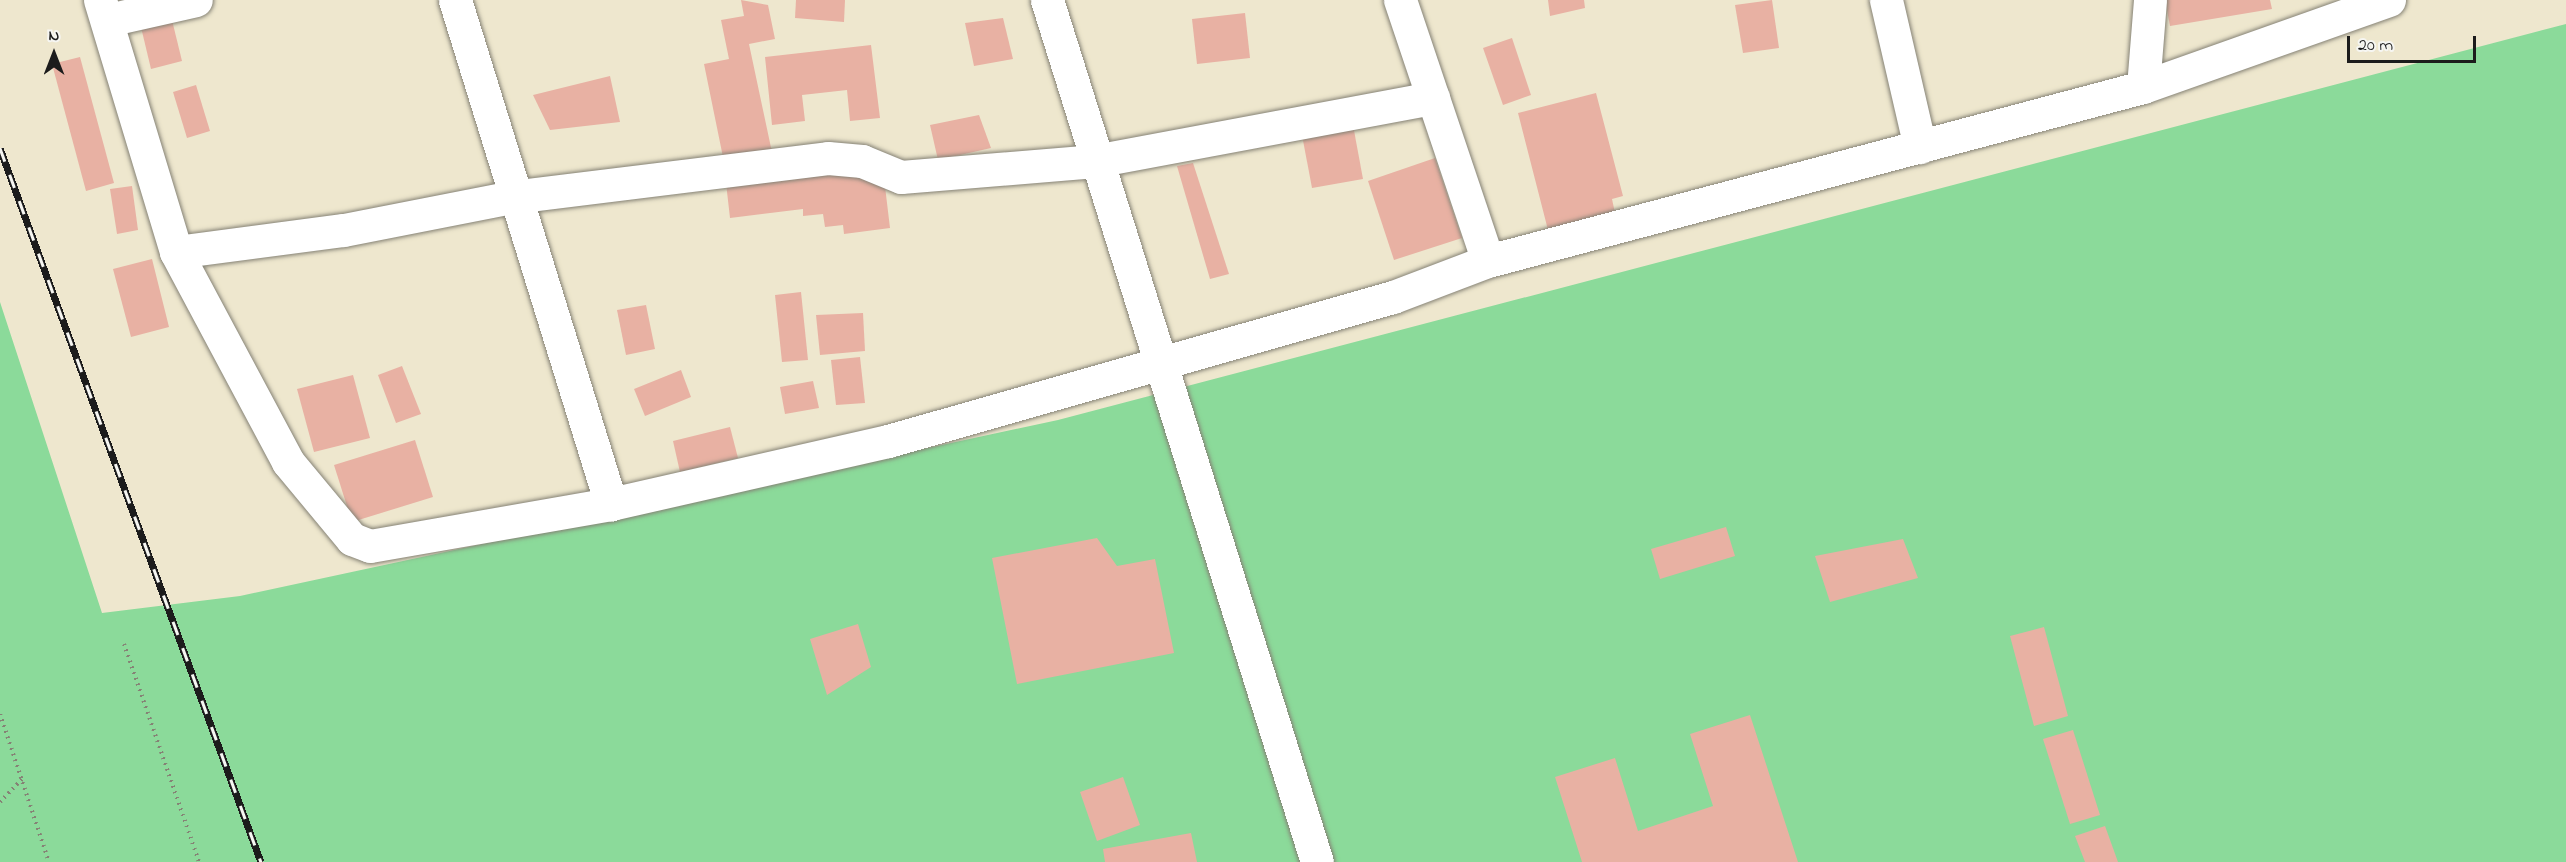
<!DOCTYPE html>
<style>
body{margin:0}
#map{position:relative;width:2566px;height:862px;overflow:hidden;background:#eee7ce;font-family:"Indie Flower",sans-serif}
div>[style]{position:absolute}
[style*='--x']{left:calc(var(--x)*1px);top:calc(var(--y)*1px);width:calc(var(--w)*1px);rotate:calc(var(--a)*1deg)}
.green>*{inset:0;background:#8bda9a}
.building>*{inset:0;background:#e8b1a3}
.path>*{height:4px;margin-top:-2px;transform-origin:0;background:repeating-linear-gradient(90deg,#858275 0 1.5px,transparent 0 6px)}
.roads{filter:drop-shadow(0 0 2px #858275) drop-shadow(0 0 2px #858275)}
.minor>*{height:33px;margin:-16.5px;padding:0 16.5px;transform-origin:16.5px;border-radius:16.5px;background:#fff}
.tertiary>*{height:33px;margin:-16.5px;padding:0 16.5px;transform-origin:16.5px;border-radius:16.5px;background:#fff}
.rail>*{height:7px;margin-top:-3.5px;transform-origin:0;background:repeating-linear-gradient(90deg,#f6f6f2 0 14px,#1c1c1c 0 28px);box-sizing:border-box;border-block:2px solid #1c1c1c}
span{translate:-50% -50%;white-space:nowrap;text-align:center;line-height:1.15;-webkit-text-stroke:4.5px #f6f6f2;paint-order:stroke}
.north{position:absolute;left:24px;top:24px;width:60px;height:60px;-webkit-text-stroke:4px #f6f6f2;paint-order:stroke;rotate:0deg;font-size:16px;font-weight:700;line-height:24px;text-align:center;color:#1c1c1c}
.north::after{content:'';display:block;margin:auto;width:21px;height:27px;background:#1c1c1c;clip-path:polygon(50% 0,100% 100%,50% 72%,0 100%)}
.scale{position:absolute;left:2347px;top:36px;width:129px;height:27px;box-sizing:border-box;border:3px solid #1c1c1c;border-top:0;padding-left:8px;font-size:18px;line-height:21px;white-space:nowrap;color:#1c1c1c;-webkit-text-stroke:4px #f6f6f2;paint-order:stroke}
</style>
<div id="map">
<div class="green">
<i style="clip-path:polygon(2566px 24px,2566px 862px,0 862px,0 302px,102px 613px,240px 596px,1058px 420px)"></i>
</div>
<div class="building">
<i style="clip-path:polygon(741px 0,768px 5px,775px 39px,749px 44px,773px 157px,725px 167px,704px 64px,729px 59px,721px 20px,744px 16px)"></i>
<i style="clip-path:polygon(796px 0,845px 0,844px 22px,795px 18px)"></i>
<i style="clip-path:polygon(1548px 0,1584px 0,1585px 8px,1550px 16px)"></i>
<i style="clip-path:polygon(1772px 0,1779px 48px,1743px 53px,1735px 5px)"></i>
<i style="clip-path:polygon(2165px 0,2270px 0,2272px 9px,2170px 26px)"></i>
<i style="clip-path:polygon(1245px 13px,1250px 58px,1197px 64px,1192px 19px)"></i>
<i style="clip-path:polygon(171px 16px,182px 61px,151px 69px,140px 23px)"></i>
<i style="clip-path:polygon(1003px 18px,1013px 59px,974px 66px,965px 23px)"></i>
<i style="clip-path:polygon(1512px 38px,1531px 95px,1503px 105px,1483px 48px)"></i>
<i style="clip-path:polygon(871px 45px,880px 118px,850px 121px,847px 90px,802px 95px,805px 121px,772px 125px,765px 57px)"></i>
<i style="clip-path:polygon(80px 57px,114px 183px,86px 191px,52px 64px)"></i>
<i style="clip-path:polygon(610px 76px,620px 122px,550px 130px,533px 95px)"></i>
<i style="clip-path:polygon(196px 85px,210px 131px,187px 138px,173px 92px)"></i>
<i style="clip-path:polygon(1596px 93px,1623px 196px,1612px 199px,1615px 213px,1548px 230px,1518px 113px)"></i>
<i style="clip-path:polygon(979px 115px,991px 148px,938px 160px,930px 125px)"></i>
<i style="clip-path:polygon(1353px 125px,1363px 179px,1312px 188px,1302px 135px)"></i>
<i style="clip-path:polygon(1435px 158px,1462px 238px,1394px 260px,1368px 181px)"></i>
<i style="clip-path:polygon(1193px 163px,1229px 274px,1210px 279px,1177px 166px)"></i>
<i style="clip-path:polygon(860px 167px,884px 178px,890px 228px,844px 234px,843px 225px,825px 227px,823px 214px,803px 216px,803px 209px,730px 218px,726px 183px)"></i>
<i style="clip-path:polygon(132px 186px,138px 230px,117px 234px,110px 189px)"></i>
<i style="clip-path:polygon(152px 259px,169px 327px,131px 337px,113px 269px)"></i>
<i style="clip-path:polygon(801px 292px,808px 360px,782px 362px,775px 295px)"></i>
<i style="clip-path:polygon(646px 305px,655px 349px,626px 355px,617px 310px)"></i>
<i style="clip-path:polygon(863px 313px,865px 351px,820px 355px,816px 315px)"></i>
<i style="clip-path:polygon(860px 357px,865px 403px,836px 405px,831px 360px)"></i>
<i style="clip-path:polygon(402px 366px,421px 414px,396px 423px,378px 375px)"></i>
<i style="clip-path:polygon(681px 370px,691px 397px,645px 416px,634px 389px)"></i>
<i style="clip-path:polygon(353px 375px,370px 438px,314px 452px,297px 389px)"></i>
<i style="clip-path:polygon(813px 381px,819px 408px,785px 414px,780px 387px)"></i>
<i style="clip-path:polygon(730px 427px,738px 458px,680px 472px,673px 441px)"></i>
<i style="clip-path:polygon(415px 440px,433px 497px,352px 522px,334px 465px)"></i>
<i style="clip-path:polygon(1726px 527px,1735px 556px,1660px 579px,1651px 549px)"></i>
<i style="clip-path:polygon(1097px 538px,1117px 566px,1155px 559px,1174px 653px,1017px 684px,992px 558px)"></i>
<i style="clip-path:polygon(1903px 539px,1918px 578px,1830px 602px,1815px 556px)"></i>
<i style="clip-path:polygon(858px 624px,871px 667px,827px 695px,810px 639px)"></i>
<i style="clip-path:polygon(2044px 627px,2068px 716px,2034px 726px,2010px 636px)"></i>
<i style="clip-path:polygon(1750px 715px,1798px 862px,1582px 862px,1555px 777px,1615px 758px,1638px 831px,1713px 806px,1690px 734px)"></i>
<i style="clip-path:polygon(2073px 730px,2100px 815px,2070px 824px,2043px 739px)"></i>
<i style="clip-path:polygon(1123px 777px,1140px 825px,1097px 841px,1080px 792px)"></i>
<i style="clip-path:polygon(2105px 826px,2118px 862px,2085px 862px,2075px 836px)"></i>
<i style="clip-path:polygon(1191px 833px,1197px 862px,1105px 862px,1103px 849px)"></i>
</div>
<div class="path">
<i style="--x:124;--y:644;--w:231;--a:71"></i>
<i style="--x:0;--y:714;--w:156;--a:71.7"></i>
<i style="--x:0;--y:802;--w:32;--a:-46"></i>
</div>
<div class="roads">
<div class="minor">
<i style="--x:100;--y:0;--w:263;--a:73.2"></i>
<i style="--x:176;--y:252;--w:238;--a:61.9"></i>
<i style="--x:288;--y:462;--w:100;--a:50.3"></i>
<i style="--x:352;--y:539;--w:19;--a:21"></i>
<i style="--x:370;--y:546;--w:245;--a:-9.9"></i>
<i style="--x:611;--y:504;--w:284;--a:-12.8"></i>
<i style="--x:888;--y:441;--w:525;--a:-15.92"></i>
<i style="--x:1393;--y:297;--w:102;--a:-20.8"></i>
<i style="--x:1488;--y:261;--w:678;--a:-14.88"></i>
<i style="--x:2143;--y:87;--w:261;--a:-19.5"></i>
<i style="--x:455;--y:0;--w:528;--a:72.8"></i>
<i style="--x:1400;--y:0;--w:275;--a:71.4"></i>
<i style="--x:1886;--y:0;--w:151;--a:77"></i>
<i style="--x:108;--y:20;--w:90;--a:-12.8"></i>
<i style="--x:2143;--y:87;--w:87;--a:-85.4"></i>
<i style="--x:176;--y:252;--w:169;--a:-7.5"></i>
<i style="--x:344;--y:230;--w:171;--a:-11.1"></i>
<i style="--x:512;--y:197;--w:318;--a:-7"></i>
<i style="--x:828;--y:158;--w:34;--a:5"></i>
<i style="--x:862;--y:161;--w:42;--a:22.3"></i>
<i style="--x:901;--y:177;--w:195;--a:-4.7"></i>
<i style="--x:1095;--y:161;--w:344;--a:-10.6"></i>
</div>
<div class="tertiary">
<i style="--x:1047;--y:0;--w:903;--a:72.61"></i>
</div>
</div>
<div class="rail">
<i style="--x:0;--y:148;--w:760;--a:69.92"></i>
</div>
<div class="north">N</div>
<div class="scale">20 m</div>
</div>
